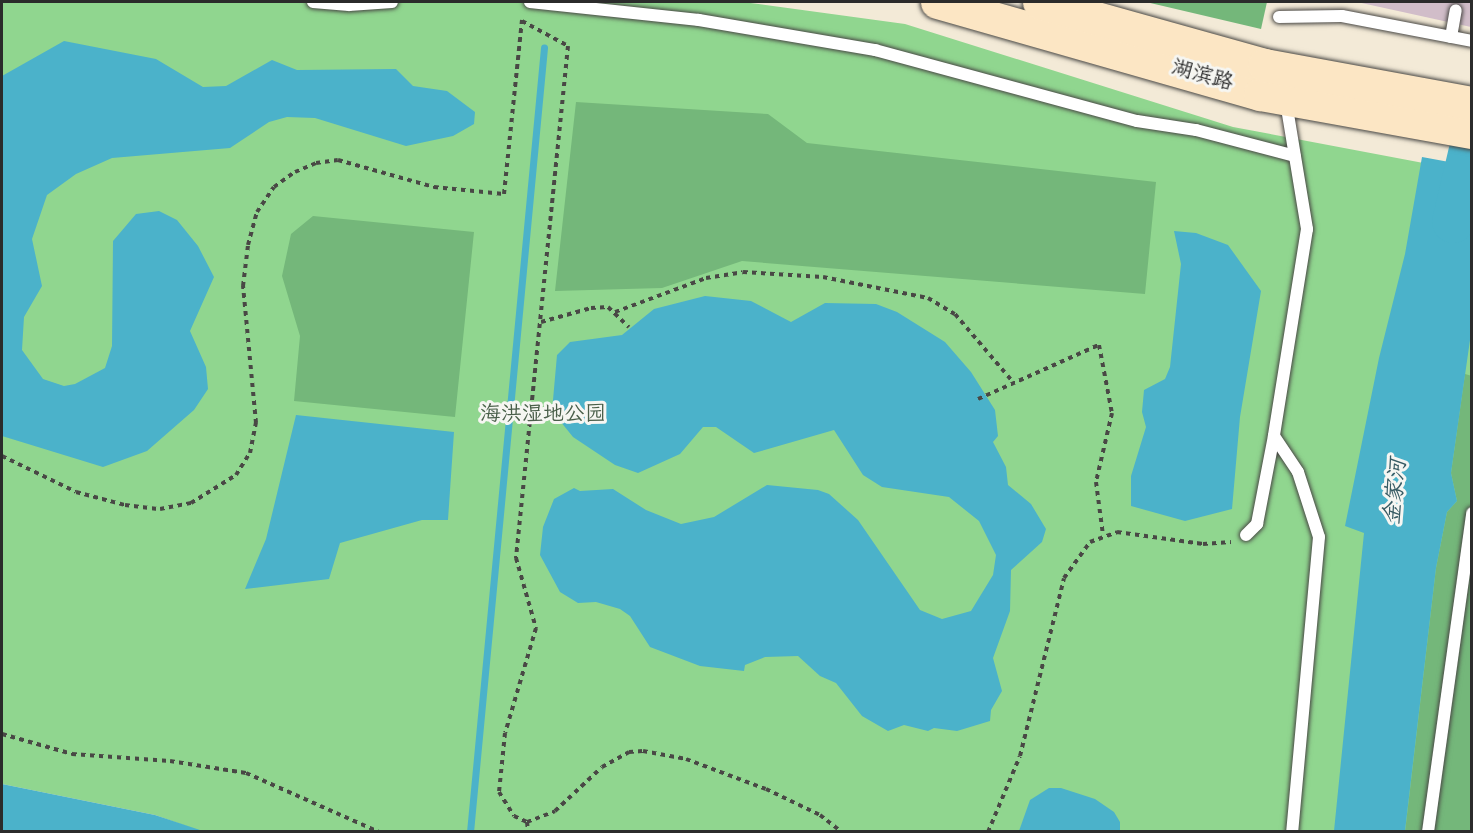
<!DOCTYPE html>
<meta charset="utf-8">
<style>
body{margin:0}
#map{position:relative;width:1473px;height:833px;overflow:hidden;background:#f3ead7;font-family:Dekko,"LXGW WenKai TC",sans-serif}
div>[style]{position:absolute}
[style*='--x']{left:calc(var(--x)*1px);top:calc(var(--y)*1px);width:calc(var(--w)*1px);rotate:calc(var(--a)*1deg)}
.industrial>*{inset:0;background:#d1bdc9}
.green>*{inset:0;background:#90d68f}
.forest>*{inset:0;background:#74b77a}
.water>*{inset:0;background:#4bb2ca}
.stream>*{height:7px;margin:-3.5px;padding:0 3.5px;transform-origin:3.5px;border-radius:3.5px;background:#4bb2ca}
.river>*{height:42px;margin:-21px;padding:0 21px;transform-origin:21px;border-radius:21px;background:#4bb2ca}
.path>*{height:4px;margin-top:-2px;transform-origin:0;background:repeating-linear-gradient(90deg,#494845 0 4.5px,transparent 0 9px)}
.roads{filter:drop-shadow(0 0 2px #494845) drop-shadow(0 0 2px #494845)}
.lane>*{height:12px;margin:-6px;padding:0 6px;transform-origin:6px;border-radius:6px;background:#fff}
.secondary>*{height:33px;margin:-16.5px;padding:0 16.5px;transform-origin:16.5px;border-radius:16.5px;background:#fce6c4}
span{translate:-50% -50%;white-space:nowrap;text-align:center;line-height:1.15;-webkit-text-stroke:6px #f6f6f2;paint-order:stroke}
.street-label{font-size:21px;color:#2b2b2b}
.park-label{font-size:21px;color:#495e49}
.water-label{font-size:22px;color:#365a63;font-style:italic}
.frame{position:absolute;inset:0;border:3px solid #2b2b2b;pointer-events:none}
</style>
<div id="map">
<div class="industrial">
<i style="clip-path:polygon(1357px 2px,1471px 2px,1471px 27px)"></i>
</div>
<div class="green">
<i style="clip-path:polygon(2px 2px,743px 2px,905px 24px,1233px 127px,1471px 172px,1471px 831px,203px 832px,155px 815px,2px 784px)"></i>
</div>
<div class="forest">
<i style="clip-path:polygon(1146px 2px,1267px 2px,1261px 29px)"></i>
<i style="clip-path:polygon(576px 102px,768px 114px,807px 143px,1156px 182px,1145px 294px,742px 261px,662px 288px,555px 291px)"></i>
<i style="clip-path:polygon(313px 216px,474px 232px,455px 417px,294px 401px,300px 336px,282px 276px,291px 234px)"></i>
<i style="clip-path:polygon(1465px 374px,1472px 376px,1471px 831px,1405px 832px,1436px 568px,1447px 512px,1457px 501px,1451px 473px)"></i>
</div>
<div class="water">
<i style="clip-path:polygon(64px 41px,156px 59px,203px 87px,226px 86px,272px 60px,297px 70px,396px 69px,413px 86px,447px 91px,475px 112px,474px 124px,453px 136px,406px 146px,315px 118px,287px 117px,269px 122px,230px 148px,112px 158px,76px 174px,47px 195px,32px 239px,42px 286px,24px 317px,22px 350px,43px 379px,64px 386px,75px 384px,105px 368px,112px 346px,113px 241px,136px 214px,159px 211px,177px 220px,198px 246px,214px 277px,190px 331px,206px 367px,208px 389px,194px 410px,147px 451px,103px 467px,2px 436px,2px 76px)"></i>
<i style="clip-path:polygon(1422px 157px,1471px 166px,1471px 333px,1451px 473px,1457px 501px,1447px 512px,1436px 568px,1405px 831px,1334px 831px,1364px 533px,1345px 526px,1379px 358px,1405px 254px)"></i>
<i style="clip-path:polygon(1174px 231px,1196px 233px,1228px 245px,1261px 291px,1240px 417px,1232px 509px,1185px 521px,1131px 506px,1131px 476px,1146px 427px,1142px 412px,1144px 390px,1165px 379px,1170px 367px,1181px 264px)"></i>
<i style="clip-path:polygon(705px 296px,751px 301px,791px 322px,825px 303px,876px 304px,897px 312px,945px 342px,971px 372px,995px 410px,998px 436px,993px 442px,1006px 467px,1008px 485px,1031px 504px,1046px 529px,1042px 542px,1011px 570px,1010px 611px,993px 658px,1002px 691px,991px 710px,990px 721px,957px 731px,934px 728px,928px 731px,904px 725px,888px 731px,862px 716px,836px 683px,820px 676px,798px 656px,765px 657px,745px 665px,744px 671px,700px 666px,650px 647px,630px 616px,620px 609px,596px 602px,578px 603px,560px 592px,540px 555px,543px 527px,554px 499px,574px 488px,580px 491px,613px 489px,646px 510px,681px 524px,714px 517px,767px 485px,818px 490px,829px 494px,858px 520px,920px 610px,942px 619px,971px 611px,993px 575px,996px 555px,979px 521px,949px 497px,882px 487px,863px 475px,834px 430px,754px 453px,716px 427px,703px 427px,680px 454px,638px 473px,615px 465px,573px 437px,552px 411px,557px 355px,570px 342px,622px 335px,654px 309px)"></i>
<i style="clip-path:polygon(296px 415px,454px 432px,448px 520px,422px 520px,340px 543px,329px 579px,245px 589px,266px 539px)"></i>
<i style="clip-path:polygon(2px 784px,155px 815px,203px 831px,2px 831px)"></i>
<i style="clip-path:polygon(1049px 788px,1061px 788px,1095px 799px,1114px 812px,1120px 822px,1120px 831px,1019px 831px,1030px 800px)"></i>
</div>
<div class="stream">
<i style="--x:470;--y:832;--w:788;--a:-84.61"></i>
</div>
<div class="river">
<i style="--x:1453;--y:222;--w:83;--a:-76.8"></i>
</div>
<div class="path">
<i style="--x:522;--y:21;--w:52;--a:28.5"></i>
<i style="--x:568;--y:46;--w:515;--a:95.8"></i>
<i style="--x:516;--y:558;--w:73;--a:74.1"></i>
<i style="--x:536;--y:628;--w:109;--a:106.4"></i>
<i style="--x:505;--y:733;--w:59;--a:95.8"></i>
<i style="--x:499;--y:792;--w:28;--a:58"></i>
<i style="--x:514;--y:816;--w:14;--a:25"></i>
<i style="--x:527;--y:822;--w:30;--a:-21"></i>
<i style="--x:555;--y:811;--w:64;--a:-43.1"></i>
<i style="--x:602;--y:767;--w:31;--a:-29"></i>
<i style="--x:629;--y:752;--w:14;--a:-4"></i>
<i style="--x:643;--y:751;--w:44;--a:10.5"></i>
<i style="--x:686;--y:759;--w:85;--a:20.6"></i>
<i style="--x:766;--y:789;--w:60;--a:25.7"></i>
<i style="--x:820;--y:815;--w:28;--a:38"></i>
<i style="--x:615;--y:312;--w:97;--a:-20.5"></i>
<i style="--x:706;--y:278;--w:37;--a:-9"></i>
<i style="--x:743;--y:272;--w:80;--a:3.6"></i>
<i style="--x:823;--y:277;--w:107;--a:11.3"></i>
<i style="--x:928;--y:298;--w:31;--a:31"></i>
<i style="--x:955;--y:314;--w:89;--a:49.5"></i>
<i style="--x:541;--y:322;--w:52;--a:-15.6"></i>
<i style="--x:591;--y:308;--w:17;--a:-3"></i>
<i style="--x:608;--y:307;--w:29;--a:44"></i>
<i style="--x:978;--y:399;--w:133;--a:-24.1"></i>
<i style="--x:1099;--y:345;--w:69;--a:79.2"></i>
<i style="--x:1112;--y:413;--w:71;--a:103.1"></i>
<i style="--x:1096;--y:482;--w:53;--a:82.5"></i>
<i style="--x:2;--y:456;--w:82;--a:25.9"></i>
<i style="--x:76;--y:492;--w:51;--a:14.9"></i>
<i style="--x:125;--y:505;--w:35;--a:7"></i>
<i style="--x:160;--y:509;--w:32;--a:-11"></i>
<i style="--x:191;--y:503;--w:53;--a:-31.9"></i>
<i style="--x:236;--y:475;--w:26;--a:-58"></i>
<i style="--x:250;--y:453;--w:31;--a:-79"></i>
<i style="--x:256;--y:423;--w:138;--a:-95.4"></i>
<i style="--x:243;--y:286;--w:41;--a:-83"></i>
<i style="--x:248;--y:245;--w:34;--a:-75"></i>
<i style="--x:257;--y:212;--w:30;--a:-56"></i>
<i style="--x:274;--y:187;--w:26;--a:-36"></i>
<i style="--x:295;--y:172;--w:23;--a:-23"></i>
<i style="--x:316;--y:163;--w:22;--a:-8"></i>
<i style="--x:338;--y:160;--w:100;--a:15.7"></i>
<i style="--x:434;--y:187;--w:70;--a:5.7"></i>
<i style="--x:504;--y:194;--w:175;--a:-84.1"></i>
<i style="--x:2;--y:734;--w:73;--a:15.9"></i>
<i style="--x:72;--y:754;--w:98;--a:4.1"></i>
<i style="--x:170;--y:761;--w:77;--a:9"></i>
<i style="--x:246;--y:773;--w:145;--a:23.9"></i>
<i style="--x:527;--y:822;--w:10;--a:84"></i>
<i style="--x:988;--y:832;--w:82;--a:-67.2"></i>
<i style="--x:1020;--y:756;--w:183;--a:-76.1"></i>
<i style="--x:1064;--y:578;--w:44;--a:-54.2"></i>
<i style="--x:1090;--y:542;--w:29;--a:-20"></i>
<i style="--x:1117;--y:532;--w:87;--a:7.9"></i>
<i style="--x:1203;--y:544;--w:28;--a:-4"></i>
</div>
<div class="roads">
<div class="lane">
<i style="--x:313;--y:2;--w:36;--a:5"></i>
<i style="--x:349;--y:5;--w:43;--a:-4"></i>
<i style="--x:530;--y:2;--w:170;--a:6.1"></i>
<i style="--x:699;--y:20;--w:179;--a:9.7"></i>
<i style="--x:875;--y:50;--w:271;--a:15.2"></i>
<i style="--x:1137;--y:121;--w:60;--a:8.7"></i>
<i style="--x:1196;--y:130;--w:102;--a:14.7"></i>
<i style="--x:1279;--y:17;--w:63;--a:-0.9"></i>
<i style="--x:1342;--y:16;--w:132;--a:10.9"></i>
<i style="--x:1451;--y:37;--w:27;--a:-80"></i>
<i style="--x:1286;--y:102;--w:129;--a:80.6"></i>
<i style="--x:1307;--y:229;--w:210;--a:99.1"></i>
<i style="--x:1274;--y:436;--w:43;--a:56.3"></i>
<i style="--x:1298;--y:472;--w:68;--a:72.1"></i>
<i style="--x:1319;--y:537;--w:296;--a:95.2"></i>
<i style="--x:1246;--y:535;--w:16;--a:-45"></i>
<i style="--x:1257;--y:524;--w:90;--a:-79.1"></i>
<i style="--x:1428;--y:832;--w:322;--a:-82.1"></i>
</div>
<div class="secondary">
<i style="--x:937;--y:2;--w:336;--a:15.9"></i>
<i style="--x:1260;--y:94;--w:215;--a:10.2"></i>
<i style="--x:1039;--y:2;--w:234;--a:15.6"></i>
<i style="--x:1264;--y:65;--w:211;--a:10.4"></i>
</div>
</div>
<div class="street-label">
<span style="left:1202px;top:77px;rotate:16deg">湖滨路</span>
</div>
<div class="park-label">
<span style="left:543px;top:416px">海洪湿地公园</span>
</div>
<div class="water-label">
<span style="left:1397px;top:492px;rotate:-84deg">金家河</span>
</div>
<div class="frame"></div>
</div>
